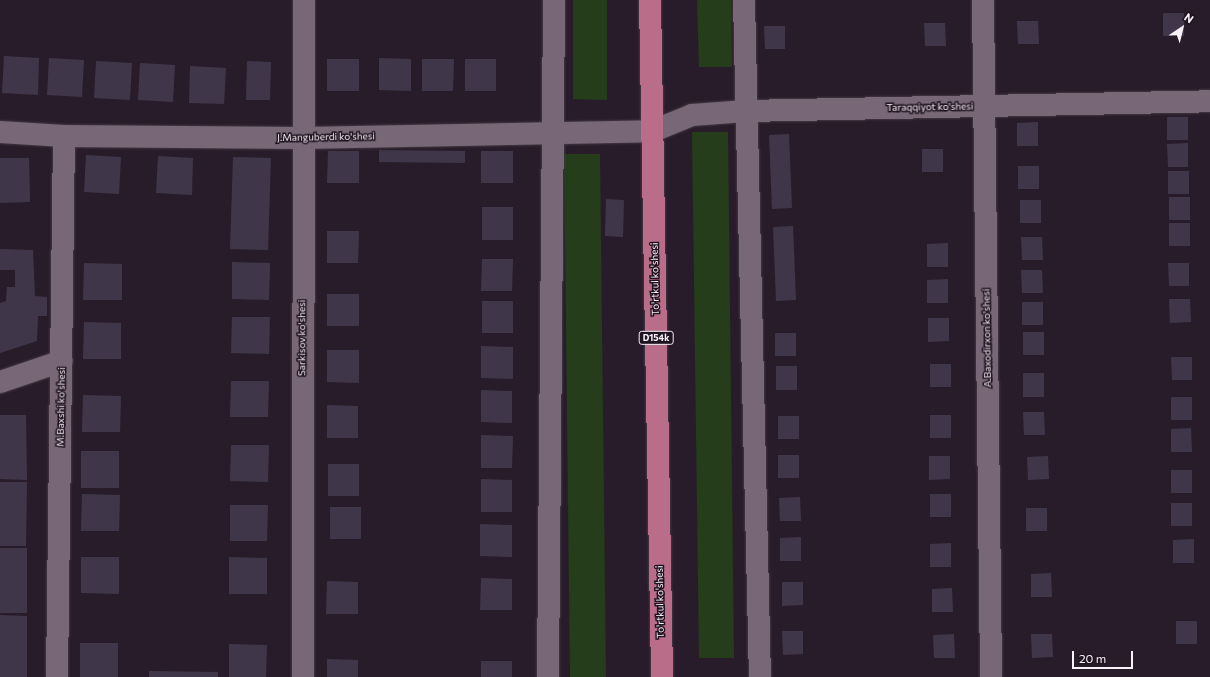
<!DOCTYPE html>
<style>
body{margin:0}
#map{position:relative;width:1210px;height:677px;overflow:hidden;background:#291c2a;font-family:Commissioner,sans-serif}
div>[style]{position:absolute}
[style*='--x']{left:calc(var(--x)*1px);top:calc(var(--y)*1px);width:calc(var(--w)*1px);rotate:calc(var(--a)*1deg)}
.green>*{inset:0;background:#253d1b}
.building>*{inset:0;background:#3f3749}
.roads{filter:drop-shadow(0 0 1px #443945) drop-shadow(0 0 1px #443945)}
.minor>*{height:22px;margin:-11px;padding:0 11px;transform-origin:11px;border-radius:11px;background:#776777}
.major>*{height:22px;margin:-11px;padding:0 11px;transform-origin:11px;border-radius:11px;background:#ba6d88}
span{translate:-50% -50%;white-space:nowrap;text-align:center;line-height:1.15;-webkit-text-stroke:3px #1f1320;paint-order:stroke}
.shield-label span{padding:1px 3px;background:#1f1320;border:1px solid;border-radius:3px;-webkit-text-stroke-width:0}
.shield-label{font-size:9px;color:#f9f0f9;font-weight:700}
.street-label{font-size:10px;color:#f9f0f9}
.north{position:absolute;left:1162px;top:8px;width:40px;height:40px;-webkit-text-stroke:3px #1f1320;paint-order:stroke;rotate:35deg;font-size:11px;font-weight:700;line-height:16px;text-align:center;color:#f9f0f9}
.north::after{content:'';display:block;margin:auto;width:14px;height:18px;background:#f9f0f9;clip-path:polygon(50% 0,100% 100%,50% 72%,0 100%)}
.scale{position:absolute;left:1072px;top:651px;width:61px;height:18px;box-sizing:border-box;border:2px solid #f9f0f9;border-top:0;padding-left:5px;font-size:12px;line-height:14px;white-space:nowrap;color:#f9f0f9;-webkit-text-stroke:3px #1f1320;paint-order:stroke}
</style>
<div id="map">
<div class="green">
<i style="clip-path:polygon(573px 0,607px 0,607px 100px,573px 99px)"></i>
<i style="clip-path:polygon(697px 0,731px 0,732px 67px,699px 67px)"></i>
<i style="clip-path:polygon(692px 132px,728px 132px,734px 658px,699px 658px)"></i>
<i style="clip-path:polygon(564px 154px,600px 154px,606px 677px,570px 677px)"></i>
</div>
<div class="building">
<i style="clip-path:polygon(1163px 13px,1184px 13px,1184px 36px,1163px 36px)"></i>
<i style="clip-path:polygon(1017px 21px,1038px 21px,1039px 44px,1018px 44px)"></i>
<i style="clip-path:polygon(924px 23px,945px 23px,946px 46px,925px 46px)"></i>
<i style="clip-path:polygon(764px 26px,785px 26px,785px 49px,765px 49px)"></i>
<i style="clip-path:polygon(4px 56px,39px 58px,38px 95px,2px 93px)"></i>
<i style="clip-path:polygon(49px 58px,84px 60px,82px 97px,47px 95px)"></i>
<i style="clip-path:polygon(379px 58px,411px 59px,411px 91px,379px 90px)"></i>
<i style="clip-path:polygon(327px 59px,359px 59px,359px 91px,327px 91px)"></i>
<i style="clip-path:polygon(422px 59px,454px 59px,453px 91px,422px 91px)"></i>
<i style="clip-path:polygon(465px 59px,496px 59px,496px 91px,465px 91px)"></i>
<i style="clip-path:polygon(96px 61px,132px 63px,130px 100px,94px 98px)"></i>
<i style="clip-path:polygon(247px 61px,271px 62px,270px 100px,246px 100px)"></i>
<i style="clip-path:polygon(140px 63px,175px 65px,173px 102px,138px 100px)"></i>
<i style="clip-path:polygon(190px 66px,226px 68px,224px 104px,189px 103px)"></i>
<i style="clip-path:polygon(1167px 117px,1188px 117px,1188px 140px,1167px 140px)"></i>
<i style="clip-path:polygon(1038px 122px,1038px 146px,1017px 146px,1017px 123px)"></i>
<i style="clip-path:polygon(789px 134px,792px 208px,772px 209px,769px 135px)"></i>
<i style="clip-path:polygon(1188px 143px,1188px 167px,1168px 167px,1167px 144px)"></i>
<i style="clip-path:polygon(922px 149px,943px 149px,943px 172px,922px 172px)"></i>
<i style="clip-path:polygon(379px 150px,465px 151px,465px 163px,379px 162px)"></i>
<i style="clip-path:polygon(328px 151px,359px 151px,359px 183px,327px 183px)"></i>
<i style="clip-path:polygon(481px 151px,513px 151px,513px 183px,481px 183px)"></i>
<i style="clip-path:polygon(86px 155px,121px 157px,119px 194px,84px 192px)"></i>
<i style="clip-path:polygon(158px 156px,193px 158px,192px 195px,156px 193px)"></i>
<i style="clip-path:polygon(233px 157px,271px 158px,268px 250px,230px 249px)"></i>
<i style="clip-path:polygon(0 158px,29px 158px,30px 202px,0 203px)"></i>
<i style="clip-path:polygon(1018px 166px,1039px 166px,1039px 189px,1018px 189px)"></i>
<i style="clip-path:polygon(1168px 171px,1189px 171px,1189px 194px,1168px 194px)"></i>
<i style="clip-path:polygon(1169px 197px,1190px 197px,1190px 220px,1169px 220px)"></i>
<i style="clip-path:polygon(606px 199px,624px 200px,623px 237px,605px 236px)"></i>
<i style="clip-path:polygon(1020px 200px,1041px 200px,1041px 223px,1020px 223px)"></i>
<i style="clip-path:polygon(482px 207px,513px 207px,513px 240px,482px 240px)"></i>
<i style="clip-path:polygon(1169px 223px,1190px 223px,1190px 246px,1169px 246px)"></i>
<i style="clip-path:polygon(793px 226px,796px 300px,776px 301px,773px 227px)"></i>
<i style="clip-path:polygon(327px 231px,359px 231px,358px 263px,327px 263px)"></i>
<i style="clip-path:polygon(1021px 237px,1042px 237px,1043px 260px,1022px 260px)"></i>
<i style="clip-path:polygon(948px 243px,948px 267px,927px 267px,927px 244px)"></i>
<i style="clip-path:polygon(0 249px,33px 250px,35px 296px,47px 297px,47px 316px,38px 316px,37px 341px,0 353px,0 303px,6px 301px,7px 287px,15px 287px,15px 270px,0 270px)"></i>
<i style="clip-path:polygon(482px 259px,513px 259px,512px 291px,481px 291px)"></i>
<i style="clip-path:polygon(232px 262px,270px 263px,269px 300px,232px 299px)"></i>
<i style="clip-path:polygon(84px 263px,122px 264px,122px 300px,83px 300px)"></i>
<i style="clip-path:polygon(1168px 263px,1189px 263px,1189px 286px,1169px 286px)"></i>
<i style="clip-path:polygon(1021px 270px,1042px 270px,1043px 293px,1022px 293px)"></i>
<i style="clip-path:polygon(948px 279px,948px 303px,927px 303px,927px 280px)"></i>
<i style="clip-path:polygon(327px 294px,359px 294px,359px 326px,327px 326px)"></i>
<i style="clip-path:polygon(1169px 299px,1190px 299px,1191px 322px,1170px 323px)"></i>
<i style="clip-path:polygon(482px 301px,513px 301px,513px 333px,482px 333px)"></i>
<i style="clip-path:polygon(1022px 302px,1043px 302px,1043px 325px,1022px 325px)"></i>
<i style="clip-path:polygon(232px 317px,270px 317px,269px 354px,231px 353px)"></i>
<i style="clip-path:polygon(928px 318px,949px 318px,949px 341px,928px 342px)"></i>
<i style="clip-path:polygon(84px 322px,121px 323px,121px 359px,83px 359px)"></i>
<i style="clip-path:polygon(1023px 332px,1044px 332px,1044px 355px,1023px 355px)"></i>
<i style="clip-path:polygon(775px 333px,796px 333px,796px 356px,775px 356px)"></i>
<i style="clip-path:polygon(481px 346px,513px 347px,513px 379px,481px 378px)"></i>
<i style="clip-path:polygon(327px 350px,359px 350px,359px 383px,327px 382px)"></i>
<i style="clip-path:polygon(1171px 357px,1192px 357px,1192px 380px,1172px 380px)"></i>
<i style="clip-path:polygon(930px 364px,951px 364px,951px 387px,930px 387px)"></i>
<i style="clip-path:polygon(776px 366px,797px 366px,797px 390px,776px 390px)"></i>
<i style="clip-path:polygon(1023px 373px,1044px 373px,1044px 397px,1023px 397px)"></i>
<i style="clip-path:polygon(231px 381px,269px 381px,268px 417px,230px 417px)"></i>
<i style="clip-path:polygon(481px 390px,512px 391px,512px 423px,481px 422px)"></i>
<i style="clip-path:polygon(83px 395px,121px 396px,120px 432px,82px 432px)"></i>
<i style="clip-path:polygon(1171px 397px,1192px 397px,1192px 420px,1171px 420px)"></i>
<i style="clip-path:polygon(327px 405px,358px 406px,358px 438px,327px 438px)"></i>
<i style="clip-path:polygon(1023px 412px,1044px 412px,1045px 435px,1024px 435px)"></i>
<i style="clip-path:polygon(0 415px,26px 415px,27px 480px,0 479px)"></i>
<i style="clip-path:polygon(930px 415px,951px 415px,951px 438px,930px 438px)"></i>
<i style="clip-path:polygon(778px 416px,799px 416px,799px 439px,778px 439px)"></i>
<i style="clip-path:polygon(1191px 428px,1192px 452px,1171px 452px,1171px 429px)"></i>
<i style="clip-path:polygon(481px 435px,513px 436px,512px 468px,481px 468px)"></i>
<i style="clip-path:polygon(231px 445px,269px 445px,268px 482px,230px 481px)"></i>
<i style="clip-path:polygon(81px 451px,119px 451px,119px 488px,81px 488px)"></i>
<i style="clip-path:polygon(778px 455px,799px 455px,799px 478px,778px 478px)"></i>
<i style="clip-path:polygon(929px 456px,950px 456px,950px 479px,929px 480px)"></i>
<i style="clip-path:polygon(1048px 456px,1049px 479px,1028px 480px,1027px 457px)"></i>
<i style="clip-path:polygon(328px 464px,359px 464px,359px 496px,328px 496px)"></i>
<i style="clip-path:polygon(1171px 470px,1192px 470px,1192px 493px,1171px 493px)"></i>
<i style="clip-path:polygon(481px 479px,512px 480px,512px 512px,481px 512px)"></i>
<i style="clip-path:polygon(0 482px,27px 482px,26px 546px,0 546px)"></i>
<i style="clip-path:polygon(82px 494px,120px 495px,119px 531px,81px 531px)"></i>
<i style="clip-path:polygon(930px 494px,951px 494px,951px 517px,930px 517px)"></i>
<i style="clip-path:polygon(800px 497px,801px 521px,780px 521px,779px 498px)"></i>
<i style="clip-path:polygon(1171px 503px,1192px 503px,1192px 526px,1171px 526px)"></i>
<i style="clip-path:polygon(230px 505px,268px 505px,267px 541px,230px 541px)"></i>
<i style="clip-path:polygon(330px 507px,361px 507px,361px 539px,330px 539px)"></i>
<i style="clip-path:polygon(1026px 508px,1047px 508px,1047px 531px,1026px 531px)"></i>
<i style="clip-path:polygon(480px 524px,512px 525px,512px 557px,480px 556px)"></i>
<i style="clip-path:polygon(801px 537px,801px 561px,780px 561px,780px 538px)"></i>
<i style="clip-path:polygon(1194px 539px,1194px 563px,1173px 563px,1173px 540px)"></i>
<i style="clip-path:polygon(951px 543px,951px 567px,930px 567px,930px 544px)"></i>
<i style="clip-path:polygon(0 548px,27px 548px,27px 613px,0 613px)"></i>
<i style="clip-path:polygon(81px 557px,119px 557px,119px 594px,81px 593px)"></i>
<i style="clip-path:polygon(229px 557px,267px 558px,267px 594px,229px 594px)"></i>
<i style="clip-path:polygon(1051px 573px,1052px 597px,1031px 597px,1031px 574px)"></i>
<i style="clip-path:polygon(481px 578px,512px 579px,512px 610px,480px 610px)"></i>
<i style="clip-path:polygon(327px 581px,358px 582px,358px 614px,326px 614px)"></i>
<i style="clip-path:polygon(782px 582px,803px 582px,803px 605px,782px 606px)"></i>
<i style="clip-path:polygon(952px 588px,953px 612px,932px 612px,932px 589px)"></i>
<i style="clip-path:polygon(0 615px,27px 616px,27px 677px,0 677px)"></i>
<i style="clip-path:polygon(1176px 621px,1197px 621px,1197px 644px,1176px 644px)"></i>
<i style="clip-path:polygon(782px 631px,803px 631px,803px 654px,783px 655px)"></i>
<i style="clip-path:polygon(954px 634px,955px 658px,934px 658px,933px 635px)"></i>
<i style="clip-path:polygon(1031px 634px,1052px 634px,1053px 657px,1032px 658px)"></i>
<i style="clip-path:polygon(80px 643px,118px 643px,118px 677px,80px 677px)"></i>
<i style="clip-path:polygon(229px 644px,267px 645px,266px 677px,229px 677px)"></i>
<i style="clip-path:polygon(327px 659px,358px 660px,358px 677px,327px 677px)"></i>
<i style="clip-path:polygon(481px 661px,512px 661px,512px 677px,481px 677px)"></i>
<i style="clip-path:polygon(149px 671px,218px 672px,218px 677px,149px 677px)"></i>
</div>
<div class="roads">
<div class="minor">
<i style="--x:744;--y:0;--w:677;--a:88.65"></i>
<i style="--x:983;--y:0;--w:677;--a:89.32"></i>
<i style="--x:0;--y:132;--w:64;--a:3.6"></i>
<i style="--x:64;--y:136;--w:238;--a:0.5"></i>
<i style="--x:302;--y:138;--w:351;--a:-1.1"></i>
<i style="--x:653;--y:131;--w:42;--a:-22.3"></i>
<i style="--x:692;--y:115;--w:54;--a:-4.2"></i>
<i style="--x:746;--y:111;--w:464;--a:-1.2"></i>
<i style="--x:0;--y:382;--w:65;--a:-18.7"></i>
<i style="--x:57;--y:677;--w:541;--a:-89.26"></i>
<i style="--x:303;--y:677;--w:677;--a:-89.92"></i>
<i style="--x:548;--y:677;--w:677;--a:-89.49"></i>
</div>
<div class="major">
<i style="--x:650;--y:0;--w:677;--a:88.98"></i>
</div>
</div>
<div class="shield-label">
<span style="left:656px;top:338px">D154k</span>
</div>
<div class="street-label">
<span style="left:930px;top:107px;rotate:-1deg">Taraqqiyot ko'shesi</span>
<span style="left:326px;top:137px;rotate:-1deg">J.Manguberdi ko'shesi</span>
<span style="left:655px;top:279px;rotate:-91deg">To'rtkul ko'shesi</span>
<span style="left:302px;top:338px;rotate:-90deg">Sarkisov ko'shesi</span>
<span style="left:987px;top:338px;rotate:-91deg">A.Baxodirxon ko'shesi</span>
<span style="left:61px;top:407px;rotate:-89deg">M.Baxshi ko'shesi</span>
<span style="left:660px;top:602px;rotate:-91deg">To'rtkul ko'shesi</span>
</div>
<div class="north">N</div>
<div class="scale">20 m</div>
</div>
